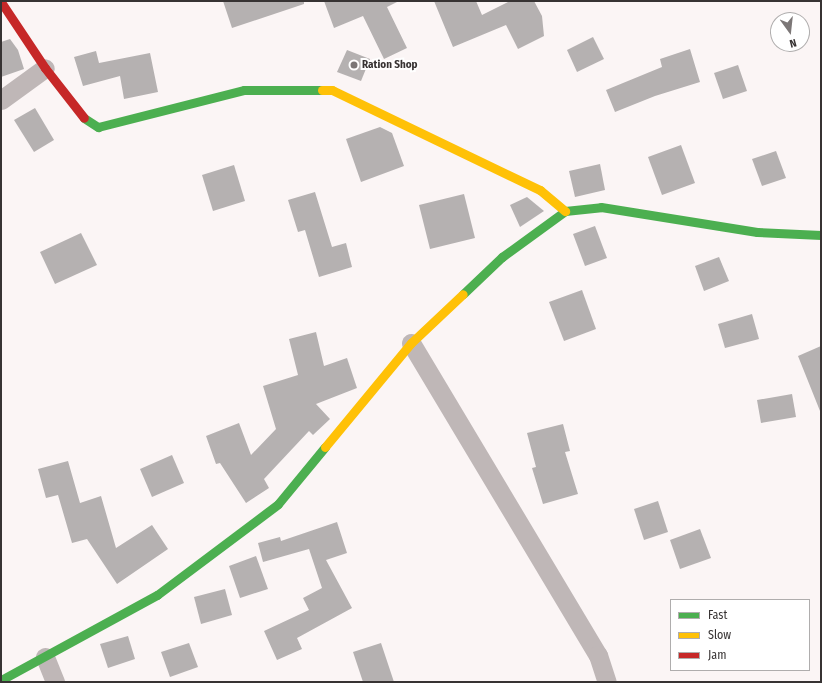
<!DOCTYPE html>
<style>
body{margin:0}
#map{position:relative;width:822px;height:683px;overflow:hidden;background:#fbf5f5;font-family:"Fira Sans Condensed",sans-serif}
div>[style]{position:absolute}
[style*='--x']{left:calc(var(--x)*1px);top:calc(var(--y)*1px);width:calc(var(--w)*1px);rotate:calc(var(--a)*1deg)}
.building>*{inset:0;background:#b5b1b1}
.street>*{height:19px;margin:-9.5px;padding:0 9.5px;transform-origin:9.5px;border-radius:9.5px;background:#bfb7b7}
.fast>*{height:9px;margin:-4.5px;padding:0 4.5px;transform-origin:4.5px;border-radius:4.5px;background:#4caf50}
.slow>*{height:9px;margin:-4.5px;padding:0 4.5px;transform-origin:4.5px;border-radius:4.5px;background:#ffc107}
.jam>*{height:9px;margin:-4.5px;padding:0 4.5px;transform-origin:4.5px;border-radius:4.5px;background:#c62828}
.dots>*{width:11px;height:11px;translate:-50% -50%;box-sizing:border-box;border:2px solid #fff;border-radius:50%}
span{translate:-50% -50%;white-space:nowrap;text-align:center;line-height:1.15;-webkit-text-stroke:4px #fff;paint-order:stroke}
.poi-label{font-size:11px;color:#373333;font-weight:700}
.left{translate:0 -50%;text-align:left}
.frame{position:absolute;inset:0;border:2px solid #373333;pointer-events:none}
.legend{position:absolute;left:670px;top:599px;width:140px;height:72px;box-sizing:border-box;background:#fff;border:1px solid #afadad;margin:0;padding:5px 7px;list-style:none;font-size:12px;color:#373333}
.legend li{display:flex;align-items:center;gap:8px;height:20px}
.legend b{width:20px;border:1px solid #afadad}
.north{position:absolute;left:770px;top:12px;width:40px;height:40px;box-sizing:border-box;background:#fff;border:1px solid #afadad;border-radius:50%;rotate:165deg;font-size:11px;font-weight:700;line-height:16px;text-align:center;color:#373333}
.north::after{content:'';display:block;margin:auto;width:14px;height:18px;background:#7c7777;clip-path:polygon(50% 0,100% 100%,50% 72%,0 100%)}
</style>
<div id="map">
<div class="building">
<i style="clip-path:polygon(223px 1px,304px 1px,304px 4px,232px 28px)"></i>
<i style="clip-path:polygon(324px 1px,399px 1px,387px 7px,407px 48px,384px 59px,363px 16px,334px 28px)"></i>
<i style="clip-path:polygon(434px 1px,476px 1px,482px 15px,510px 1px,534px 1px,542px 16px,544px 36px,518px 49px,506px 25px,453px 47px)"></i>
<i style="clip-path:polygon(593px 37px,604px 59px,577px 72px,567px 50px)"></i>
<i style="clip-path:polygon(10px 39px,18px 50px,24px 69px,1px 77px,1px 42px)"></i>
<i style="clip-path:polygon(690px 49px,700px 82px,655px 96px,615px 112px,606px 90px,662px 67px,660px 59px)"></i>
<i style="clip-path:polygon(347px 50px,370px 59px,361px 81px,337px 72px)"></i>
<i style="clip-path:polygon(96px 51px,99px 63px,150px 53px,158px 92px,124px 99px,120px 76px,83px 86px,74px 57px)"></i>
<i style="clip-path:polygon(738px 65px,747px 91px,723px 99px,714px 73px)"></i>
<i style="clip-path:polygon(35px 108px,54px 140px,34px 152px,14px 120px)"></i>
<i style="clip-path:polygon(380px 127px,392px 133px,404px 166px,361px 182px,346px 139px)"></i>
<i style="clip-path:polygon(681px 145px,695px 183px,662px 195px,648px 157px)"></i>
<i style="clip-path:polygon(776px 151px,786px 178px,762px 186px,752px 159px)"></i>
<i style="clip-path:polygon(600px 164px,605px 190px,575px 197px,569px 171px)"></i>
<i style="clip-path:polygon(234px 165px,245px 201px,213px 211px,202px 175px)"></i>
<i style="clip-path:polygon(315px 192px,332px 247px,346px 243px,352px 267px,319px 277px,305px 230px,298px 232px,288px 200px)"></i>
<i style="clip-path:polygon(464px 194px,475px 238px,430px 249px,419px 205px)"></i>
<i style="clip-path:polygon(527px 197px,544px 211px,520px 227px,510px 205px)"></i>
<i style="clip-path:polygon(595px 226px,607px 258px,585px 266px,573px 234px)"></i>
<i style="clip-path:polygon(81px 233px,97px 265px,55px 284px,40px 252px)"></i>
<i style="clip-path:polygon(719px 257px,729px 281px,704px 291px,695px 266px)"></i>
<i style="clip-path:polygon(582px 290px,596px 329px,564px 341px,549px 302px)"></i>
<i style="clip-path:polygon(752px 314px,759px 339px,725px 348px,718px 324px)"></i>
<i style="clip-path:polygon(316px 332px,324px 366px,347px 358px,357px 388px,316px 404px,330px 419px,313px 435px,309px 431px,264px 479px,269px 488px,246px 503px,220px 463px,216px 464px,206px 436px,239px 423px,251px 455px,276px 429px,263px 386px,298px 375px,289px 339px)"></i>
<i style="clip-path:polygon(821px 346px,821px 411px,820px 411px,798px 356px)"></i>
<i style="clip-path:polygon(792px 394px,796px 417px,761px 423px,757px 400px)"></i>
<i style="clip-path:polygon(563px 424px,570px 451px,565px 452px,578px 494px,543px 504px,532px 468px,536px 467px,527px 433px)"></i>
<i style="clip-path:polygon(172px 455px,184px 483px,152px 497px,140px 469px)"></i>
<i style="clip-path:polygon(68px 461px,80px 503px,101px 496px,116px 548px,152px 525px,168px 549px,117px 584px,87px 539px,72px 543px,58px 495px,46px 498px,38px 469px)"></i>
<i style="clip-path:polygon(658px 501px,668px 532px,644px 540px,634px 509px)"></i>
<i style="clip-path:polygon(337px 522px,347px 553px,326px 560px,352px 608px,297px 638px,302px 649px,277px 660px,264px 631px,309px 610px,303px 598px,322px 588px,309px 549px,263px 562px,258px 543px,280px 537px,281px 541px)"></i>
<i style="clip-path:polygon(700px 529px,711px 558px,680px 569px,670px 540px)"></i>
<i style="clip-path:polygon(256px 556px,268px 589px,240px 598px,229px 566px)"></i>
<i style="clip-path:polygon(225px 589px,232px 615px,201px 624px,194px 597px)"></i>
<i style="clip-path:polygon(128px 636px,135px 659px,108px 668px,100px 644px)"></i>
<i style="clip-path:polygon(189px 643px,198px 667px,170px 677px,161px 652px)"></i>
<i style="clip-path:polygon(381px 643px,394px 682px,363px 682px,353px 652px)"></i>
</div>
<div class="street">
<i style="--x:1;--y:100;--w:54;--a:-36"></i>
<i style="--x:411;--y:343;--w:364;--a:59.1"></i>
<i style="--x:598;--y:655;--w:28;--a:72"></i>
<i style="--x:45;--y:657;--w:27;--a:68"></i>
</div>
<div class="fast">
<i style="--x:84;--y:118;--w:17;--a:33"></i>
<i style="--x:98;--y:127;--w:151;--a:-14.2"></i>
<i style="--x:244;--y:90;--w:78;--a:0"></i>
<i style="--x:463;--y:294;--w:54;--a:-43.5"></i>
<i style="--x:502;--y:257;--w:78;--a:-36.1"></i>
<i style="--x:565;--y:211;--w:36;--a:-6"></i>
<i style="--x:601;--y:207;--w:158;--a:9.1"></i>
<i style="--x:757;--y:232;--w:64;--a:2.7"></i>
<i style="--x:1;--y:680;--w:178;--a:-28.6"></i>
<i style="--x:157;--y:595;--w:151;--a:-36.9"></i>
<i style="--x:278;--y:504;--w:74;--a:-50.5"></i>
</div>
<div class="slow">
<i style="--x:322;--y:90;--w:10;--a:0"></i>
<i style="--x:332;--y:90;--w:231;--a:25.7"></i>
<i style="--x:540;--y:190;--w:33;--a:40"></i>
<i style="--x:325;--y:447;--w:135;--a:-50.4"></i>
<i style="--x:411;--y:343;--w:71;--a:-43.3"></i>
</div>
<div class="jam">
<i style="--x:1;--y:2;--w:79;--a:56.3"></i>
<i style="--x:45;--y:68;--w:63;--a:52"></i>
</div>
<div class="dots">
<i style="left:354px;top:65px;background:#7c7777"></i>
</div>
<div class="poi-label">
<span class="left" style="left:362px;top:65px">Ration Shop</span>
</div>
<div class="frame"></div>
<ul class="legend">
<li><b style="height:5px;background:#4caf50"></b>Fast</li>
<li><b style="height:5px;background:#ffc107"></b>Slow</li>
<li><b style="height:5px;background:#c62828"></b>Jam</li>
</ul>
<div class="north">N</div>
</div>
